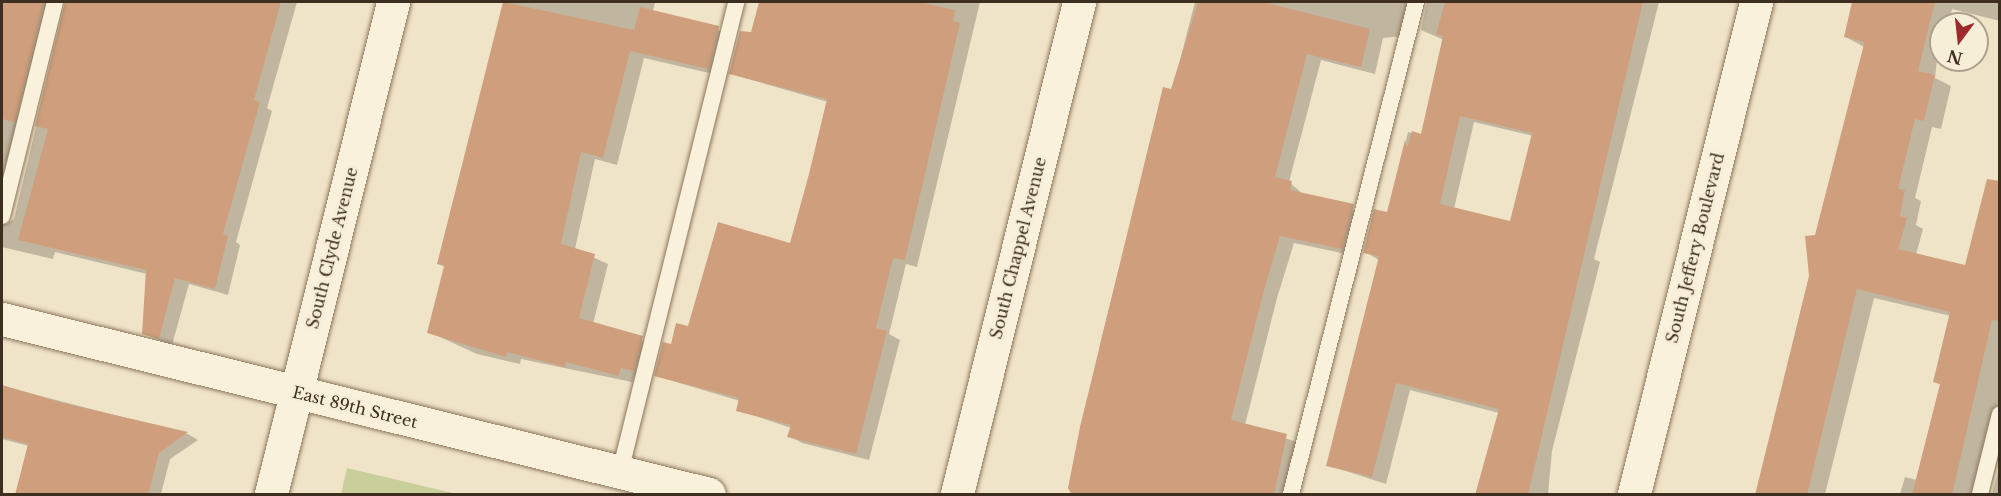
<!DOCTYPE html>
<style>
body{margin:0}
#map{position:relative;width:2001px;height:496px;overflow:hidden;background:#f0e4c8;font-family:"Libre Baskerville",serif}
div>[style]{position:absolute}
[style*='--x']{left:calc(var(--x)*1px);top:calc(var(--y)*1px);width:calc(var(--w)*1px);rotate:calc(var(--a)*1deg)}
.green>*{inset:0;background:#c9cf9b}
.shadow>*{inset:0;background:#0003}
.building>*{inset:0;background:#cf9f7d}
.roads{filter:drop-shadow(0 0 2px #8d765c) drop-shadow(0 0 2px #8d765c)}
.lane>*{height:16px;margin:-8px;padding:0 8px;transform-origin:8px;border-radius:8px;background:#faf1dc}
.street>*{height:33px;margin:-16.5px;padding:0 16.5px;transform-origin:16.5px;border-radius:16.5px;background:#faf1dc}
.secondary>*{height:33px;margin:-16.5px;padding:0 16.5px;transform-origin:16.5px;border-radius:16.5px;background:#faf1dc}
span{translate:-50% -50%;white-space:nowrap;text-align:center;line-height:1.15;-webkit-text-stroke:6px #f7eed8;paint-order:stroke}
.street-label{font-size:16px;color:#3d2e20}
.frame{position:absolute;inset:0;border:3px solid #3d2e20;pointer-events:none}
.north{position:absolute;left:1929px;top:12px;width:60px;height:60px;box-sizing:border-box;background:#f7eed8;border:2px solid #ada18e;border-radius:50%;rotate:195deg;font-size:16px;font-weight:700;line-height:24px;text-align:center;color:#3d2e20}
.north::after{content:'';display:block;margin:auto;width:21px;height:27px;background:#9e2a2b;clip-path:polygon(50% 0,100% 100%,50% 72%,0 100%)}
</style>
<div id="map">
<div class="green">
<i style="clip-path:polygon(347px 468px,457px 494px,341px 494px)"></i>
</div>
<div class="shadow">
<i style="clip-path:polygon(evenodd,2px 2px,111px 2px,168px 16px,172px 2px,297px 2px,267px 108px,272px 111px,236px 242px,240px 245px,228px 295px,189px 284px,172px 345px,144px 334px,147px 274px,55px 252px,53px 259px,2px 247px,2px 2px,66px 2px,14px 219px,6px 224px,58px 7px,66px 2px)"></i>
<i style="clip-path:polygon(508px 2px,655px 2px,653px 11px,733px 35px,722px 76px,644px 58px,617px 165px,595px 159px,575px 249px,608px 264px,593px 324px,656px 346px,648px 378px,635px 375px,632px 382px,521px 359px,520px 364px,477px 354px,429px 332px,445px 267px,439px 263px)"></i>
<i style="clip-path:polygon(761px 2px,980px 2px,917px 267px,906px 264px,889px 334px,900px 340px,869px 460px,802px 443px,789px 436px,791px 428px,738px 410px,740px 401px,656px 376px,689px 328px,791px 245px,828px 102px,731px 74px,752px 34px)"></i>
<i style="clip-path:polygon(1195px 2px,1425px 2px,1412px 35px,1383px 38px,1375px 74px,1321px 60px,1289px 182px,1304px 195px,1367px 214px,1356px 256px,1294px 243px,1277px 298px,1245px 425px,1300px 443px,1289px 494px,1072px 494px,1101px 340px,1164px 89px,1172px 91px)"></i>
<i style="clip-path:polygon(evenodd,1427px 2px,1659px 2px,1594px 259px,1600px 262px,1552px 451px,1548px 494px,1477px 494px,1499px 413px,1410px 390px,1386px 484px,1327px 465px,1379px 260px,1365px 252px,1388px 214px,1408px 132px,1422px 136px,1444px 40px,1421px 30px,1427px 2px,1474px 122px,1533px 136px,1511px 223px,1454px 209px,1474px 122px)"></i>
<i style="clip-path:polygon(1854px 2px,2000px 2px,2000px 21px,1952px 9px,1948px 24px,1941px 24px,1935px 78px,1951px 86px,1941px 129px,1932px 127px,1915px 198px,1921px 201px,1916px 225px,1923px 229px,1916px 255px,1966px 266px,2000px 222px,2000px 453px,1988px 494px,1900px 494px,1905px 477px,1917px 480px,1941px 385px,1934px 381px,1951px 316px,1874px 298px,1825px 494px,1757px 494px,1864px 47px,1846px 37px)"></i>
<i style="clip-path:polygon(2px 386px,188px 434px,198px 440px,170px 459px,161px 494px,17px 494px,29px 446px,2px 439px)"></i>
<i style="clip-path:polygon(2000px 465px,2000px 494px,1992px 494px)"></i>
</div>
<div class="building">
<i style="clip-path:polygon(2px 2px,44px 2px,15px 122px,2px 119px)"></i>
<i style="clip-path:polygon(65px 2px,281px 2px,254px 100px,260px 102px,223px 234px,228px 236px,215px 289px,175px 278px,159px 339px,142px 334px,146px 270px,18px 240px,48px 129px,35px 126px)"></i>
<i style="clip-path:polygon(503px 2px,634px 30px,640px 7px,719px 26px,709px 69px,630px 51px,603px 158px,581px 152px,561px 244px,595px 254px,579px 318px,643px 336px,634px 371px,621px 368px,618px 376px,566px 362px,565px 367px,507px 352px,506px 357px,427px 333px,444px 266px,437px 264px)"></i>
<i style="clip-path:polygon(759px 2px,919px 2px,955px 10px,953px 21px,960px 23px,905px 260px,893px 258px,876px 328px,887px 331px,856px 454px,787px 437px,791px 425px,736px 411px,739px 398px,654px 376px,663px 342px,671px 344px,676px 323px,688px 326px,718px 222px,790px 243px,809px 174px,827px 99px,729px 74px,740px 31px,751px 32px)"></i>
<i style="clip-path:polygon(1198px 2px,1263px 2px,1370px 29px,1361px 67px,1307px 54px,1275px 177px,1292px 181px,1290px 190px,1354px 204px,1342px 249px,1280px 236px,1264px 290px,1231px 420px,1287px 434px,1274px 495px,1072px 495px,1068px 488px,1080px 427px,1163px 87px,1171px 89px)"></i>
<i style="clip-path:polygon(evenodd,1445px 2px,1643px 2px,1528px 495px,1475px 495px,1499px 409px,1396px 383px,1372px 477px,1326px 466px,1379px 256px,1363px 253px,1374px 209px,1387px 212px,1405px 140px,1407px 148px,1412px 131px,1421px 134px,1443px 36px,1436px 34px,1445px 2px,1460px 116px,1532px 133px,1510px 221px,1440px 204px,1460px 116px)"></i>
<i style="clip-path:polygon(1852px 2px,1935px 2px,1918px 71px,1935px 75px,1924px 121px,1915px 119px,1898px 189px,1905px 190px,1900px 216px,1907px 218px,1898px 249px,1965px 265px,1987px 179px,2000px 181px,2000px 321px,1992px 320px,1952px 495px,1912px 495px,1940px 384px,1933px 382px,1950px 312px,1857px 289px,1807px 495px,1755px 495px,1809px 276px,1805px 236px,1815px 235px,1863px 48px,1864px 42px,1844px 37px)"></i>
<i style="clip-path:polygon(2px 385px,63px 403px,188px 432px,159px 453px,148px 495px,15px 495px,28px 444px,2px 437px)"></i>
</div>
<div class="roads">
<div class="lane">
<i style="--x:2;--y:216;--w:220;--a:-76.1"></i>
<i style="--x:620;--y:472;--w:484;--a:-76.1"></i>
<i style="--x:1291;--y:494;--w:508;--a:-75.74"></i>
<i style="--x:1980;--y:494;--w:82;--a:-76"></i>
</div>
<div class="street">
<i style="--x:2;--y:319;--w:728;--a:13.9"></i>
<i style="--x:271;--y:494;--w:507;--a:-76.07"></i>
<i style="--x:957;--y:494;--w:507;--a:-76.07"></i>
</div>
<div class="secondary">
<i style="--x:1634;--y:494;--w:507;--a:-76.07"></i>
</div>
</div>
<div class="street-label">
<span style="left:332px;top:248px;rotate:-76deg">South Clyde Avenue</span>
<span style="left:1018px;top:248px;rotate:-76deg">South Chappel Avenue</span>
<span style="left:1695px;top:248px;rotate:-76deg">South Jeffery Boulevard</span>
<span style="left:355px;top:407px;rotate:14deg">East 89th Street</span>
</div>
<div class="frame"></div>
<div class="north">N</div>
</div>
